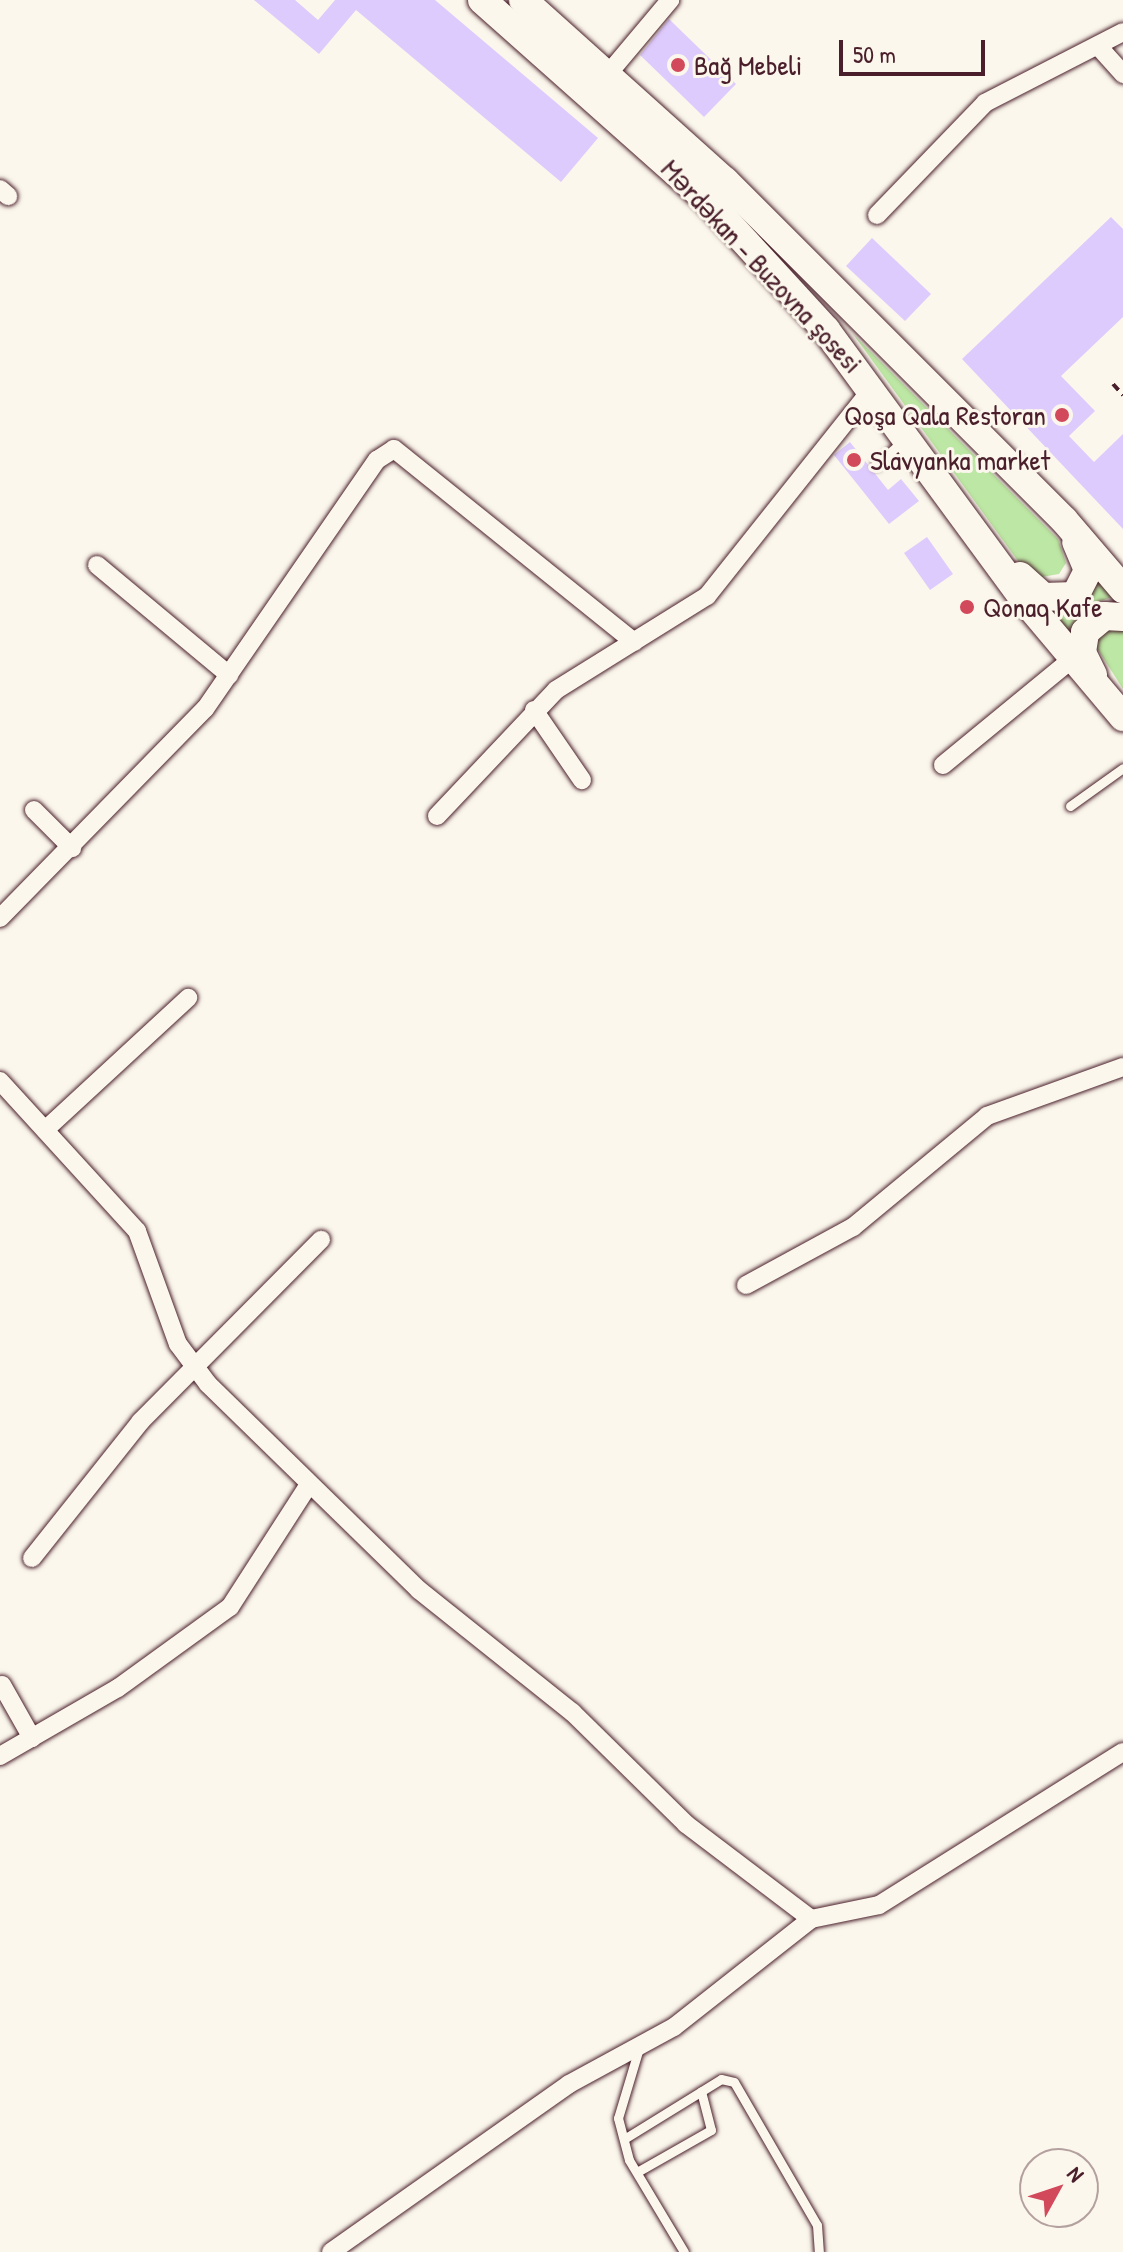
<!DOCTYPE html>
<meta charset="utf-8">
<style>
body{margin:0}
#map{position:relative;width:1123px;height:2252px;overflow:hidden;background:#fbf7ec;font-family:"Patrick Hand",sans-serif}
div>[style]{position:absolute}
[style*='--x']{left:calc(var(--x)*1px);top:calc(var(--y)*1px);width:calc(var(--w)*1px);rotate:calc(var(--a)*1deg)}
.green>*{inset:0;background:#bde7a4}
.building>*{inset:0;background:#decbfd}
.path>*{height:4px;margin-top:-2px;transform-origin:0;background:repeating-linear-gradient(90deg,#4a1f2b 0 8px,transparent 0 14px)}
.roads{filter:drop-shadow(0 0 2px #4a1f2b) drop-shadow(0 0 2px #4a1f2b)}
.service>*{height:9px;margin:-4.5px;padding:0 4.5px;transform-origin:4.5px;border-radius:4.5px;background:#fbf7ec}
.minor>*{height:18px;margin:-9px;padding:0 9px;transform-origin:9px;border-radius:9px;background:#fbf7ec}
.primary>*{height:28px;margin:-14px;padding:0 14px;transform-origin:14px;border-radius:14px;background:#fbf7ec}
.dots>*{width:22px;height:22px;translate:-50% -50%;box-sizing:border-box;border:4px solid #fbf7ec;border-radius:50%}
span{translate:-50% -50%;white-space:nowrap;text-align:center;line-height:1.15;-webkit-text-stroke:6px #fbf7ec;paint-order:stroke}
.poi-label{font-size:28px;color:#4a1f2b}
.left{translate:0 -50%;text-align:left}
.right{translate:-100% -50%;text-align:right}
.street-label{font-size:28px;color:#4a1f2b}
.north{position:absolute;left:1019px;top:2148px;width:80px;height:80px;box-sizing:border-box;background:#fbf7ec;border:2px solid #b4a19f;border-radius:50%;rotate:50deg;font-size:22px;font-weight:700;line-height:32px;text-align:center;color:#4a1f2b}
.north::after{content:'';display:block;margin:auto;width:28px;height:36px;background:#d1495b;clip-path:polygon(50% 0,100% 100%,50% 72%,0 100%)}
.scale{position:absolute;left:839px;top:40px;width:146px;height:36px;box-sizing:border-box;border:4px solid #4a1f2b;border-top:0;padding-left:10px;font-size:24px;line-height:28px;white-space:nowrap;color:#4a1f2b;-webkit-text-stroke:6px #fbf7ec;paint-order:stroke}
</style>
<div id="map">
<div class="green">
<i style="clip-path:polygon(853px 334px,1058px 539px,1066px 563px,1059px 574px,1036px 578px,1021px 565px)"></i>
<i style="clip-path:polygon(1094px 571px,1116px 596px,1085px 606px,1066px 636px,1044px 608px)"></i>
<i style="clip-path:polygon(1109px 627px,1123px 628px,1123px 689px,1093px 642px)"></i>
</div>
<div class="building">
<i style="clip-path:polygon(254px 0,295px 0,318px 20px,335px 0,435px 0,598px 138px,561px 182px,356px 10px,319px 54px)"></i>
<i style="clip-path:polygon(669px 19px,736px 84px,704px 117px,640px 55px)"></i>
<i style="clip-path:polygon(1111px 217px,1123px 229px,1123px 317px,1061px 376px,1095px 411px,1069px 436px,1094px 462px,1123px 434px,1123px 529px,962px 359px)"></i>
<i style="clip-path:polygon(872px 238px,931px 294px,905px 321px,846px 266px)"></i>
<i style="clip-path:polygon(850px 442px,888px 490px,901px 479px,919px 501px,889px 524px,834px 455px)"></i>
<i style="clip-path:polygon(927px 537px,953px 574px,930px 590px,904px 553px)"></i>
</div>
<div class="path">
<i style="--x:1113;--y:384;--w:15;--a:48"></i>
</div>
<div class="roads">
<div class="service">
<i style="--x:876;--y:465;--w:38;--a:-42"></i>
<i style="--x:1070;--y:806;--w:65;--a:-35.6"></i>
<i style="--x:639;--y:2048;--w:73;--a:106.7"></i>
<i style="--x:618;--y:2118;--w:43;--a:75.3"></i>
<i style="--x:629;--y:2160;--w:107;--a:59.1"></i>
<i style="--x:624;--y:2139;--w:114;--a:-31.7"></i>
<i style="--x:721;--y:2079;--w:13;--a:13"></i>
<i style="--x:734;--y:2082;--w:165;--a:59.9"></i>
<i style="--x:817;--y:2225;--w:27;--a:86"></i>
<i style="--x:637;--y:2172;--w:85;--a:-29.6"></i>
<i style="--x:711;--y:2130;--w:40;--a:-104.4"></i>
</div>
<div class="minor">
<i style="--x:1098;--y:46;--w:38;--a:48"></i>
<i style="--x:608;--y:74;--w:97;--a:-50"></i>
<i style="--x:0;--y:189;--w:11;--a:41"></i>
<i style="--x:877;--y:215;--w:156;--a:-46"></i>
<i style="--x:985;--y:103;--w:155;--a:-27.2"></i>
<i style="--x:97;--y:565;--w:172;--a:39.8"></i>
<i style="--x:534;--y:710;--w:85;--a:55.6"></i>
<i style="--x:943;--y:765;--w:167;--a:-39.4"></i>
<i style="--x:34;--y:810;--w:54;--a:45"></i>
<i style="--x:437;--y:816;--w:173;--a:-46.6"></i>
<i style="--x:556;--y:690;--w:178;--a:-31.9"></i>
<i style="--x:707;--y:596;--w:267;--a:-51.5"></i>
<i style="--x:0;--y:918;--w:293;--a:-45.6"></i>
<i style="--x:205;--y:709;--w:303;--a:-55.4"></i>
<i style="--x:377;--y:460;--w:20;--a:-33"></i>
<i style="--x:394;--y:449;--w:308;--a:38.8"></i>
<i style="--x:0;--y:1081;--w:203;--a:47.6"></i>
<i style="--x:137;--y:1231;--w:120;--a:70.1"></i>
<i style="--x:178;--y:1344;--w:50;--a:53.1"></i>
<i style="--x:208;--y:1384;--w:295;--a:44.3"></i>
<i style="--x:419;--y:1590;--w:196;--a:38.6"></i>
<i style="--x:572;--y:1712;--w:160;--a:44.5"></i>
<i style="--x:686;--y:1824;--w:157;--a:37.2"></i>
<i style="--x:45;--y:1130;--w:195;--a:-42.7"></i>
<i style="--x:746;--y:1285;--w:122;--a:-28.5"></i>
<i style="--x:853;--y:1227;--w:174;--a:-39.6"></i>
<i style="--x:987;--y:1116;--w:145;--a:-19.8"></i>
<i style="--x:32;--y:1558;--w:174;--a:-51.5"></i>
<i style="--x:140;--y:1422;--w:257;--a:-45.2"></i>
<i style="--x:2;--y:1685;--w:61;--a:60.5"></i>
<i style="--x:0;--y:1756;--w:136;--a:-30"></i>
<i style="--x:118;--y:1688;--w:138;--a:-35.9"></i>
<i style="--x:230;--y:1607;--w:144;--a:-57.2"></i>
<i style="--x:331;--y:2252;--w:291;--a:-35.2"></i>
<i style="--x:569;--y:2084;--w:119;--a:-28.5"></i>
<i style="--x:674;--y:2027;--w:174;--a:-38.2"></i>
<i style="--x:811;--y:1919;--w:69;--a:-11.6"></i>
<i style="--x:879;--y:1905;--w:288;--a:-32.1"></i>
</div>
<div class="primary">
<i style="--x:482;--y:0;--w:300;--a:41.6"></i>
<i style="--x:706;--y:199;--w:178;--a:47.5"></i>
<i style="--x:826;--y:330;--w:331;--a:53.7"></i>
<i style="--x:1022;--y:597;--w:157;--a:49.9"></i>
<i style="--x:523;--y:0;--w:271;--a:41.9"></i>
<i style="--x:725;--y:181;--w:479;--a:45"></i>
<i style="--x:1064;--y:520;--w:91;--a:49.5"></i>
<i style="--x:1020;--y:576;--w:31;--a:42"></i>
<i style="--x:1043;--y:597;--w:32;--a:-2"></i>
<i style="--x:1075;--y:596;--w:29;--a:-63"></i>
<i style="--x:1088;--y:570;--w:30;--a:-113"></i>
<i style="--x:1093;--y:675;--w:25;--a:-116"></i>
<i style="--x:1082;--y:652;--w:20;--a:-81"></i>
<i style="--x:1085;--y:632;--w:25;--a:-40"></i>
<i style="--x:1104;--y:616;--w:19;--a:3"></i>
</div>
</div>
<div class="dots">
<i style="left:678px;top:65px;background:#d1495b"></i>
<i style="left:1062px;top:415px;background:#d1495b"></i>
<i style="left:854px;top:460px;background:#d1495b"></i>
<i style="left:967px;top:607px;background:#d1495b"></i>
</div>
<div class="poi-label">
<span class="left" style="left:694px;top:65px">Bağ Mebeli</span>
<span class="right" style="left:1046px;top:415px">Qoşa Qala Restoran</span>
<span class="left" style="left:870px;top:460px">Slavyanka market</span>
<span class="left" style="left:983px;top:607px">Qonaq Kafe</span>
</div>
<div class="street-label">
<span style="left:762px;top:266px;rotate:47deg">Mərdəkan - Buzovna şosesi</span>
</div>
<div class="north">N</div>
<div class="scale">50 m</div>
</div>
